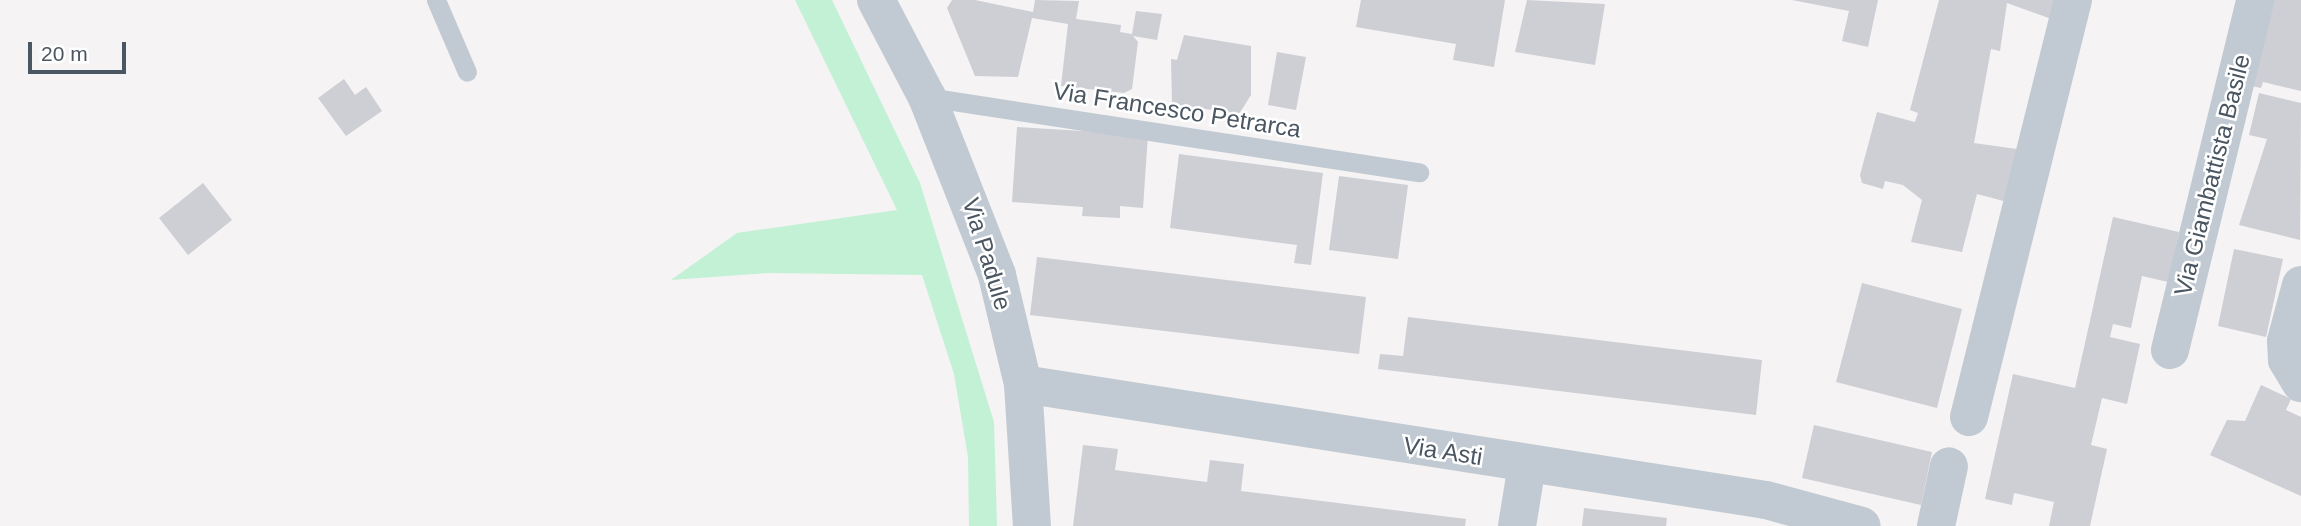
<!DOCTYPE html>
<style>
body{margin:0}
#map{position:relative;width:2301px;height:526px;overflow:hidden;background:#f5f3f3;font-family:Helvetica,sans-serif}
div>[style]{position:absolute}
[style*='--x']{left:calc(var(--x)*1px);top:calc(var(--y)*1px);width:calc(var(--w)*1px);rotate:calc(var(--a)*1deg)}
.green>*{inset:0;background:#c3f1d5}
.building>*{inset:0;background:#cdcfd5}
.lane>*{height:19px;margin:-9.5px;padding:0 9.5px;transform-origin:9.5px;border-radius:9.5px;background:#c1cad2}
.street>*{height:38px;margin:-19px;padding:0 19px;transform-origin:19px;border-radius:19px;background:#c1cad2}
span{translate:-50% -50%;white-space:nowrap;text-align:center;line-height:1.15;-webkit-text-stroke:5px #fff;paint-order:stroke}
.street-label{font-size:24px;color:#4a5661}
.scale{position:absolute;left:28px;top:42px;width:98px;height:32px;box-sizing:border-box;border:4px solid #4a5661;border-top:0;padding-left:9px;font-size:21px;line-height:24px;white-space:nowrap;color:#4a5661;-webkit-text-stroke:5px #fff;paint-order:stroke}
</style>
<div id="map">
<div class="green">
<i style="clip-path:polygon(795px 0,832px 0,920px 183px,994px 422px,997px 526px,969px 526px,968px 457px,954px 374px,922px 275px,769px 273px,671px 280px,737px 233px,897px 210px)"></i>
</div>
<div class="building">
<i style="clip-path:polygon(975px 0,1033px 12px,1035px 0,1079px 1px,1076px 19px,1121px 25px,1120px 32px,1132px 34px,1136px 11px,1162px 14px,1157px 40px,1133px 36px,1138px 42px,1132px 89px,1124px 93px,1061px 86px,1068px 24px,1032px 18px,1018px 77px,975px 76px,947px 8px,952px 0)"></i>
<i style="clip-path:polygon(1361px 0,1505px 0,1494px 67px,1453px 60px,1456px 44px,1356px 27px)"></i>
<i style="clip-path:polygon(1527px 0,1605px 4px,1595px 65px,1515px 52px)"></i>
<i style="clip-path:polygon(1792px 0,1878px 0,1868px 47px,1842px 41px,1849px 11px)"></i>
<i style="clip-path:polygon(1939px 0,2070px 0,2057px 21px,2007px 3px,2000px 51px,1991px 49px,1974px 143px,2024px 150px,2011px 203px,1977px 194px,1962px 252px,1911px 242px,1922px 200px,1903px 185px,1885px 181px,1883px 189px,1862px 183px,1860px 175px,1877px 112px,1915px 122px,1918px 113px,1910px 110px)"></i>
<i style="clip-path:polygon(2260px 0,2301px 0,2301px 91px,2263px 82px,2261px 88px,2241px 84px)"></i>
<i style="clip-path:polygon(1184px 35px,1251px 46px,1251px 95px,1239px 114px,1172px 104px,1171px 59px,1177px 60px)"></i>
<i style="clip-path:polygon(1277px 52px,1306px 57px,1296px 110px,1268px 105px)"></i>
<i style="clip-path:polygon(344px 79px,355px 95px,366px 87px,382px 111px,346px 136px,318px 98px)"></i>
<i style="clip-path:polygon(2259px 93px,2301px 103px,2300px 240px,2239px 225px,2267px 139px,2249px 135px)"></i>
<i style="clip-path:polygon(1017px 127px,1148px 135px,1143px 208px,1120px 206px,1120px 218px,1082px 216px,1083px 207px,1012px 202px)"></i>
<i style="clip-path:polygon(1179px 154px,1323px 173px,1311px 265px,1294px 263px,1297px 245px,1170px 228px)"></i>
<i style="clip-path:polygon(1339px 176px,1408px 185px,1398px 259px,1329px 250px)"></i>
<i style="clip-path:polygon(203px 183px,232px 220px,188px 255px,159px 218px)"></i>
<i style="clip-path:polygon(2113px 217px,2179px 232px,2168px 282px,2142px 276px,2131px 328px,2113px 324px,2110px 337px,2140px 344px,2127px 404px,2102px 398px,2091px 445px,2107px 449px,2090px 526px,2049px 526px,2054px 502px,2014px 493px,2012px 505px,1985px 499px,2013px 374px,2075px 388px)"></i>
<i style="clip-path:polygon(2234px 249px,2283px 259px,2266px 337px,2218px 326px)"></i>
<i style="clip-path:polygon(1037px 257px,1366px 297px,1359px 354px,1030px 315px)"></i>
<i style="clip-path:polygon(1862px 283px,1962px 309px,1937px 408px,1836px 382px)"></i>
<i style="clip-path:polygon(1408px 317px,1762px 360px,1756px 415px,1378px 369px,1380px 354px,1403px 356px)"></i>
<i style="clip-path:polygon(2261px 385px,2291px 399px,2286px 410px,2301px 417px,2301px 496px,2210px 455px,2227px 420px,2245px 421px)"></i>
<i style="clip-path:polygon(1814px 425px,1932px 452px,1921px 505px,1802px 478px)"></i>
<i style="clip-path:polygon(1083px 445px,1118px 449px,1115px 470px,1207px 482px,1210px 460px,1244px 464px,1241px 491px,1466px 519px,1465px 526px,1073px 526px)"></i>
<i style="clip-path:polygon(1584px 508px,1667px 518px,1666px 526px,1582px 526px)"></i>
</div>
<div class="lane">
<i style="--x:436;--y:0;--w:78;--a:66.7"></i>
<i style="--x:927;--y:97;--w:498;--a:8.7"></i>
</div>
<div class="street">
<i style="--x:876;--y:0;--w:110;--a:62.3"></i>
<i style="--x:927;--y:97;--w:191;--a:68.5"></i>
<i style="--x:997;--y:275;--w:112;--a:76.6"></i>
<i style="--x:1023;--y:384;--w:142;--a:86.4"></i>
<i style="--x:2301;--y:285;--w:58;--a:105"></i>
<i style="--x:2286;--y:341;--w:19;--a:87"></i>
<i style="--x:2287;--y:360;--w:27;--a:59"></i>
<i style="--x:2170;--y:350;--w:360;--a:-76.3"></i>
<i style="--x:1023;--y:384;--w:752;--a:8.87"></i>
<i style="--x:1766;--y:500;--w:99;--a:15.2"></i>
<i style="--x:1969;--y:417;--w:430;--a:-76"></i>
<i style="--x:1517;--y:526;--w:62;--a:-80.7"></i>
<i style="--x:1936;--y:526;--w:61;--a:-77.8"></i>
</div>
<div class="street-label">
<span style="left:1177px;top:110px;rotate:9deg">Via Francesco Petrarca</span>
<span style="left:2212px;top:175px;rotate:-76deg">Via Giambattista Basile</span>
<span style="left:987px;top:254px;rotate:73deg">Via Padule</span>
<span style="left:1443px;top:451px;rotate:9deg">Via Asti</span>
</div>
<div class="scale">20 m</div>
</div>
